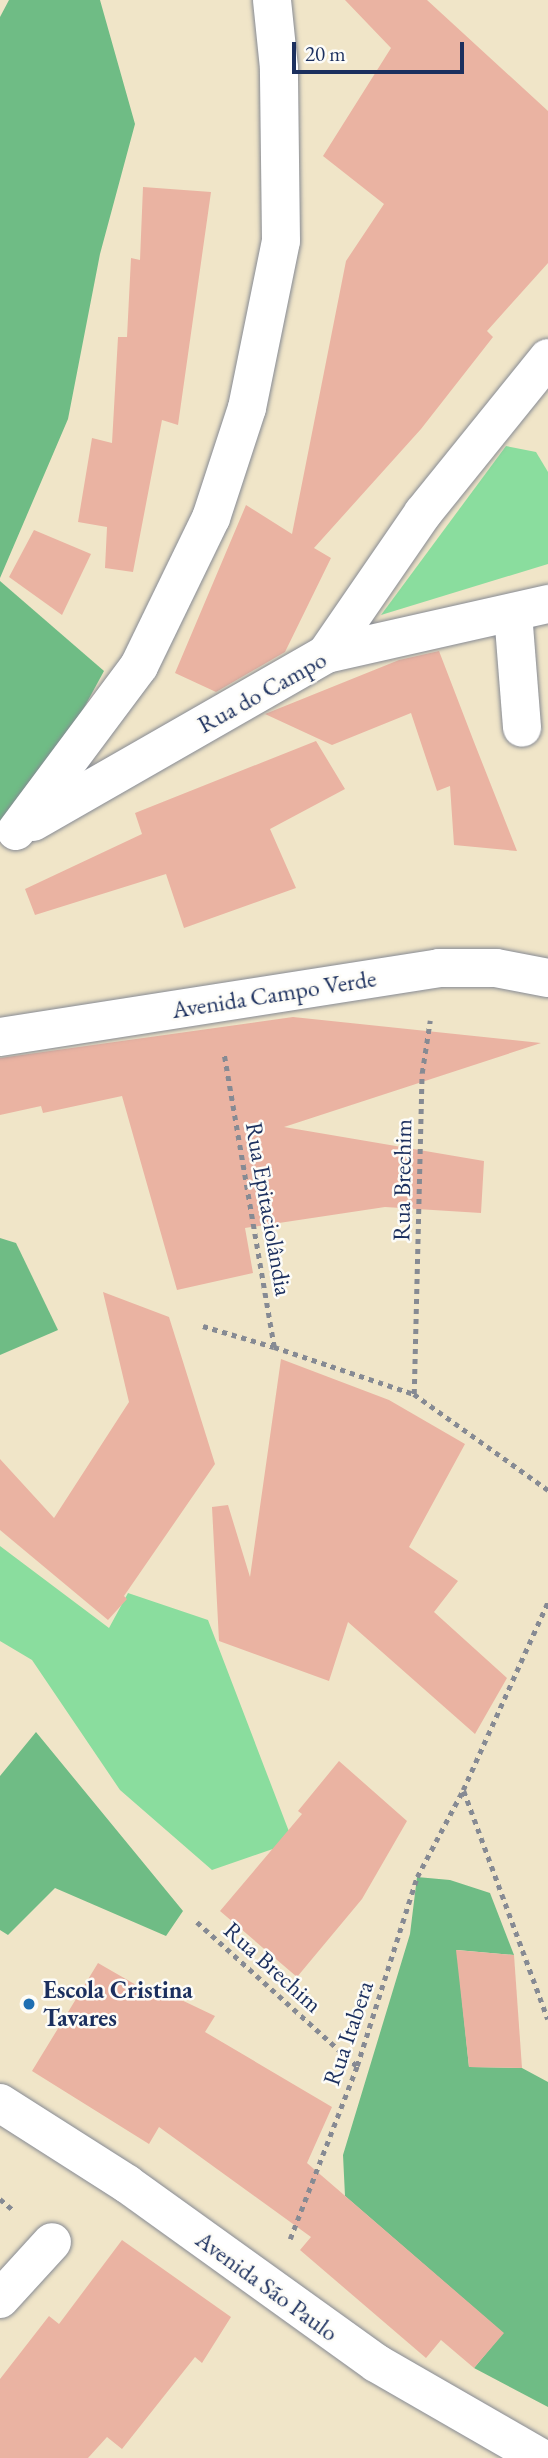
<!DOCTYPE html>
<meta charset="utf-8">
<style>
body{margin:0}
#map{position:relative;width:548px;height:2458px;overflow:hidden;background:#f0e5c8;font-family:"EB Garamond",serif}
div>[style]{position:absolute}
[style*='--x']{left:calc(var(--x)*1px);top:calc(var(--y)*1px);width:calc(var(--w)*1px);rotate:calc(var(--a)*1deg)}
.green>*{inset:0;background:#8add9e}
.forest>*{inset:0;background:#6fbc85}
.building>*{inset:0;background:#eab3a2}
.path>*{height:4.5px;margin-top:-2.25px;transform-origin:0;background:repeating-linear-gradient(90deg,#868a93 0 5px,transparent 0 10px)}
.roads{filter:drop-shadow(0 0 2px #868a93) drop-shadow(0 0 2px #868a93)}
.minor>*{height:38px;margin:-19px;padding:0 19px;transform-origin:19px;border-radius:19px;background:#fff}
.major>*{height:38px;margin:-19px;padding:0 19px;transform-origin:19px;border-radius:19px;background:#fff}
.dots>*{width:19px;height:19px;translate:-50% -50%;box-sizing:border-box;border:4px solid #fdfcf7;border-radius:50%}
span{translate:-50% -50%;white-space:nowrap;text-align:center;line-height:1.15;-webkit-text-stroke:5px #fdfcf7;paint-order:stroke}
.street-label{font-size:24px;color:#1b2f5e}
.poi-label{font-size:24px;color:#1b2f5e;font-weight:700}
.left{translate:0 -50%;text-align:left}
.scale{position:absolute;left:292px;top:42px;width:172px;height:32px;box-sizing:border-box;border:4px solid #1b2f5e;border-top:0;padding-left:9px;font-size:21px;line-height:24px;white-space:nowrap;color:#1b2f5e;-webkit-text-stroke:5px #fdfcf7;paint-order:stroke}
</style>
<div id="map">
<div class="green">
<i style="clip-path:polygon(506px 446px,536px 452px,548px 472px,548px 564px,381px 615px)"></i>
<i style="clip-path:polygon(0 1546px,109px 1628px,128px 1593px,208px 1620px,293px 1842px,212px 1870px,120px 1790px,32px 1660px,0 1641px)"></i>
</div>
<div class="forest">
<i style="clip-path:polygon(9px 0,100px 0,135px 124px,100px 254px,68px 419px,0 578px,0 17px)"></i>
<i style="clip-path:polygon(0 581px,104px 671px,23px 820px,0 833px)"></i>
<i style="clip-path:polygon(0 1238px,16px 1243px,58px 1330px,0 1355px)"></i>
<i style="clip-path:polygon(36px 1732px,183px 1911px,166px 1936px,55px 1888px,8px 1935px,0 1930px,0 1776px)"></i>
<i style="clip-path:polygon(417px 1877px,450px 1880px,490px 1893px,514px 1955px,457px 1950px,469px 2067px,522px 2068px,548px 2082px,548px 2407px,474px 2368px,503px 2333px,345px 2196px,343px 2155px,410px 1934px)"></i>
</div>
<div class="building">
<i style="clip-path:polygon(345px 0,427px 0,548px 111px,548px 263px,487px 331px,493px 337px,421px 429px,314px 548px,331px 558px,285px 652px,216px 692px,175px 673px,246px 505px,292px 534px,346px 261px,384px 204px,323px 156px,391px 48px)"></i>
<i style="clip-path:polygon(143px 187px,211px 192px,178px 425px,162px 420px,133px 572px,105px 568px,107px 527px,78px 522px,92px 438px,112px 443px,118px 337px,127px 337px,131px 258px,140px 260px)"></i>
<i style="clip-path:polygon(34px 530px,91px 554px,62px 615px,9px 577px)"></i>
<i style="clip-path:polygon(439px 651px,474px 742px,517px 851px,454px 845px,450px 786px,437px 791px,411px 713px,332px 745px,265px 714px,399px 660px)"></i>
<i style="clip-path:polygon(316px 741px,345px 789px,270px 829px,296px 888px,184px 928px,166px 874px,35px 915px,25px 889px,142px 834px,135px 813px)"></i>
<i style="clip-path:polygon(293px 1017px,541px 1043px,284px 1127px,484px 1161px,481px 1213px,385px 1207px,245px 1228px,253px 1273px,177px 1290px,122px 1096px,43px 1113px,41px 1106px,0 1115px,0 1058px)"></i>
<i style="clip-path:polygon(103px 1292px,169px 1317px,215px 1464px,124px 1596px,127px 1599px,108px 1620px,0 1530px,0 1459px,54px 1518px,129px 1402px)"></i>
<i style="clip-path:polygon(281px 1359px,389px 1400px,465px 1444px,409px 1547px,458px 1581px,434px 1612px,507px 1678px,475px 1734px,348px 1622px,329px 1681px,219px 1641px,212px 1507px,228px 1505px,250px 1577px)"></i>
<i style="clip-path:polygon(339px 1761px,407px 1821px,362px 1899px,297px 1977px,220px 1911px,302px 1814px,298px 1811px)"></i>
<i style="clip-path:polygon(456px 1950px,514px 1955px,522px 2068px,469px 2067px)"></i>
<i style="clip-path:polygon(98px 1963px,150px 1993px,152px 1986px,215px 2016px,205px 2032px,332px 2107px,307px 2163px,504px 2333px,474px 2368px,441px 2340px,426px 2358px,300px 2250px,311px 2237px,159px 2127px,149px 2144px,32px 2071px)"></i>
<i style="clip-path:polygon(122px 2240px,231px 2317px,202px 2363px,195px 2357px,122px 2449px,107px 2437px,88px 2458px,0 2458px,0 2379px,49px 2316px,59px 2324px)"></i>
</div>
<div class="path">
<i style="--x:203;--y:1326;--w:74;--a:16.5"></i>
<i style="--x:274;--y:1347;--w:298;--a:-99.7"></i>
<i style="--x:274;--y:1347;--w:148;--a:18.6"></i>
<i style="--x:414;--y:1394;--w:165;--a:35.6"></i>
<i style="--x:414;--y:1394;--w:321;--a:-88.6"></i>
<i style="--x:422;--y:1073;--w:53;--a:-81.3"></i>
<i style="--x:464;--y:1791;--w:243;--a:69.8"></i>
<i style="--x:197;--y:1922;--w:215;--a:42"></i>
<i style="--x:0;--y:2199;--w:17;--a:40"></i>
<i style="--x:290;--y:2239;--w:186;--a:-68.8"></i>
<i style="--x:357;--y:2066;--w:198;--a:-72.4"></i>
<i style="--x:417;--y:1877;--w:98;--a:-62.1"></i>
<i style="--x:463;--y:1790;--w:206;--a:-65.7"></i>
</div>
<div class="roads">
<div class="minor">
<i style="--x:513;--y:613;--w:115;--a:85.5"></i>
<i style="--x:326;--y:654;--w:228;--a:-12.7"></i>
<i style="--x:0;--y:2299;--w:77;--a:-47.6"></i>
</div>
<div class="major">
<i style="--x:33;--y:822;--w:338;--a:-29.8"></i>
<i style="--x:326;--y:654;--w:171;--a:-55.5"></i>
<i style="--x:423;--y:513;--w:199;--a:-51.1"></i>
<i style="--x:16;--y:831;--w:206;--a:-53.3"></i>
<i style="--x:139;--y:666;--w:165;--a:-64.1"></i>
<i style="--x:211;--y:518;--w:116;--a:-71.9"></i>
<i style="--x:247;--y:408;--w:170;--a:-78.5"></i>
<i style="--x:281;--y:241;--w:173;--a:-90.7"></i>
<i style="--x:279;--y:68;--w:68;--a:-95.9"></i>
<i style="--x:0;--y:1037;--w:444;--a:-8.9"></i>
<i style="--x:439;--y:968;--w:57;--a:0"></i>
<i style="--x:496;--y:968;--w:53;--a:10.9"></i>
<i style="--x:0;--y:2103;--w:151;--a:32.5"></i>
<i style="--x:127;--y:2184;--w:307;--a:35.7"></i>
<i style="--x:376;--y:2363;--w:190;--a:29.9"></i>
</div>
</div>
<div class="dots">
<i style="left:29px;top:2004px;background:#1f6fb2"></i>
</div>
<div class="street-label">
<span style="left:262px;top:692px;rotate:-29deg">Rua do Campo</span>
<span style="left:274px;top:994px;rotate:-9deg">Avenida Campo Verde</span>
<span style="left:402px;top:1180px;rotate:-89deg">Rua Brechim</span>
<span style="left:269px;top:1209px;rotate:80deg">Rua Epitaciolândia</span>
<span style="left:273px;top:1967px;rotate:42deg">Rua Brechim</span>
<span style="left:348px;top:2033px;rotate:-71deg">Rua Itabera</span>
<span style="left:267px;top:2286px;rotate:36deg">Avenida São Paulo</span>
</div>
<div class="poi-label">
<span class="left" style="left:43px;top:2004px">Escola Cristina<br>Tavares</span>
</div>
<div class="scale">20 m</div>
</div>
